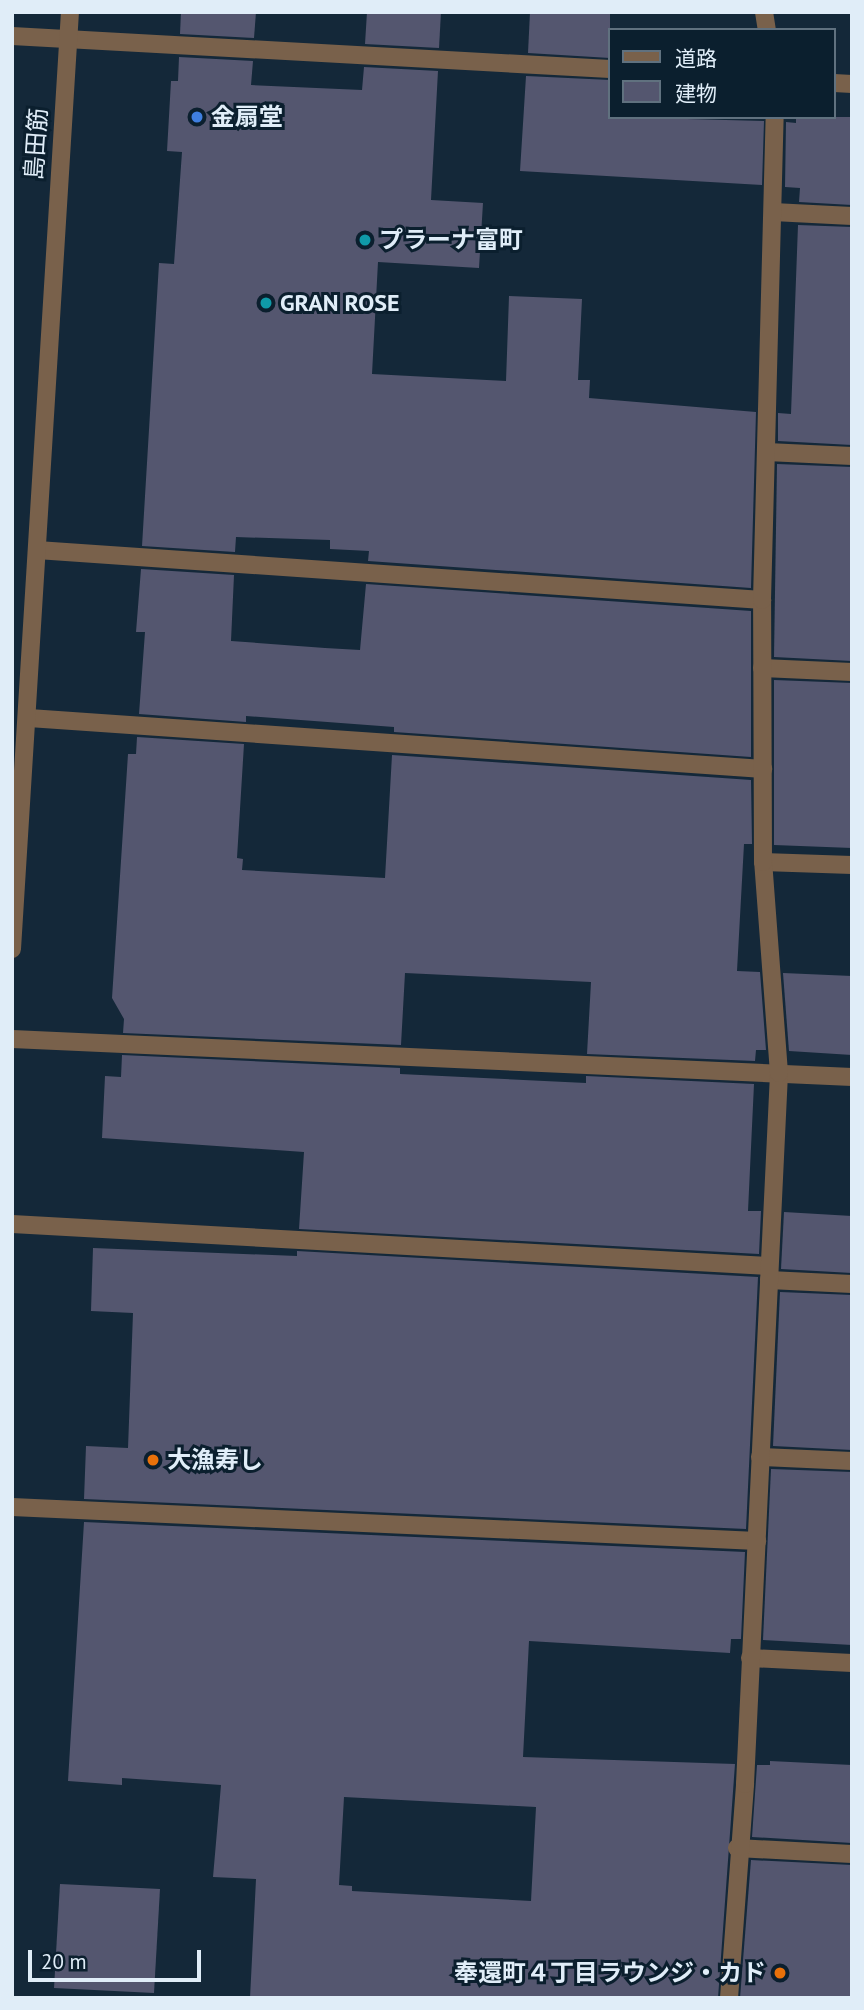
<!DOCTYPE html>
<meta charset="utf-8">
<style>
body{margin:0}
#map{position:relative;width:864px;height:2010px;overflow:hidden;background:#142839;font-family:"PT Sans","Noto Sans JP",sans-serif}
div>[style]{position:absolute}
[style*='--x']{left:calc(var(--x)*1px);top:calc(var(--y)*1px);width:calc(var(--w)*1px);rotate:calc(var(--a)*1deg)}
.building>*{inset:0;background:#54566f}
.service>*{height:18px;margin:-9px;padding:0 9px;transform-origin:9px;border-radius:9px;background:#79614b}
.minor>*{height:18px;margin:-9px;padding:0 9px;transform-origin:9px;border-radius:9px;background:#79614b}
.tertiary>*{height:18px;margin:-9px;padding:0 9px;transform-origin:9px;border-radius:9px;background:#79614b}
.dots>*{width:19px;height:19px;translate:-50% -50%;box-sizing:border-box;border:4px solid #0b1f2e;border-radius:50%}
span{translate:-50% -50%;white-space:nowrap;text-align:center;line-height:1.15;-webkit-text-stroke:6px #0b1f2e;paint-order:stroke}
.poi-label{font-size:24px;color:#e0edf8;font-weight:700}
.left{translate:0 -50%;text-align:left}
.right{translate:-100% -50%;text-align:right}
.street-label{font-size:24px;color:#e0edf8}
.frame{position:absolute;inset:0;border:14px solid #e0edf8;pointer-events:none}
.legend{position:absolute;left:608px;top:28px;width:228px;height:91px;box-sizing:border-box;background:#0b1f2e;border:2px solid #60717f;margin:0;padding:9px 12px;list-style:none;font-size:21px;color:#e0edf8}
.legend li{display:flex;align-items:center;gap:14px;height:35px}
.legend b{width:35px;border:2px solid #60717f}
.scale{position:absolute;left:28px;top:1950px;width:173px;height:32px;box-sizing:border-box;border:4px solid #e0edf8;border-top:0;padding-left:9px;font-size:21px;line-height:24px;white-space:nowrap;color:#e0edf8;-webkit-text-stroke:5px #0b1f2e;paint-order:stroke}
</style>
<div id="map">
<div class="building">
<i style="clip-path:polygon(181px 12px,256px 12px,254px 38px,180px 34px)"></i>
<i style="clip-path:polygon(367px 12px,441px 12px,439px 48px,365px 44px)"></i>
<i style="clip-path:polygon(530px 12px,610px 12px,610px 58px,528px 53px)"></i>
<i style="clip-path:polygon(179px 57px,253px 61px,251px 85px,362px 90px,364px 67px,438px 71px,431px 200px,483px 203px,479px 268px,378px 262px,372px 374px,506px 381px,509px 296px,582px 299px,578px 380px,590px 380px,589px 398px,756px 412px,751px 588px,368px 561px,369px 551px,330px 549px,330px 540px,236px 537px,235px 552px,142px 546px,159px 263px,174px 264px,182px 152px,167px 151px,171px 81px,178px 81px)"></i>
<i style="clip-path:polygon(526px 76px,610px 80px,610px 117px,764px 121px,762px 185px,520px 171px)"></i>
<i style="clip-path:polygon(796px 117px,852px 117px,852px 205px,799px 202px,800px 188px,785px 187px,786px 122px,796px 123px)"></i>
<i style="clip-path:polygon(798px 225px,852px 227px,852px 445px,778px 441px,778px 413px,791px 414px)"></i>
<i style="clip-path:polygon(777px 464px,852px 467px,852px 661px,774px 657px)"></i>
<i style="clip-path:polygon(141px 569px,234px 575px,231px 641px,325px 648px,360px 650px,366px 584px,751px 611px,751px 757px,394px 732px,394px 727px,246px 716px,246px 722px,139px 714px,145px 632px,136px 632px)"></i>
<i style="clip-path:polygon(774px 680px,852px 683px,852px 848px,774px 845px)"></i>
<i style="clip-path:polygon(137px 737px,244px 744px,237px 858px,243px 859px,242px 870px,385px 878px,392px 755px,751px 780px,752px 844px,744px 844px,737px 971px,760px 972px,766px 1050px,756px 1050px,755px 1061px,587px 1054px,591px 982px,405px 973px,401px 1045px,123px 1033px,124px 1019px,112px 998px,128px 754px,136px 754px)"></i>
<i style="clip-path:polygon(783px 973px,852px 976px,852px 1055px,789px 1051px)"></i>
<i style="clip-path:polygon(122px 1055px,400px 1068px,400px 1074px,586px 1083px,586px 1076px,754px 1084px,748px 1211px,761px 1211px,759px 1254px,299px 1229px,304px 1152px,102px 1138px,105px 1076px,121px 1077px)"></i>
<i style="clip-path:polygon(784px 1212px,852px 1216px,852px 1273px,781px 1269px)"></i>
<i style="clip-path:polygon(93px 1248px,297px 1256px,297px 1251px,758px 1277px,746px 1529px,84px 1499px,86px 1446px,128px 1448px,133px 1313px,91px 1311px)"></i>
<i style="clip-path:polygon(780px 1292px,852px 1295px,852px 1450px,773px 1446px)"></i>
<i style="clip-path:polygon(771px 1469px,852px 1472px,852px 1645px,763px 1640px)"></i>
<i style="clip-path:polygon(evenodd,84px 1522px,745px 1552px,741px 1639px,731px 1639px,730px 1653px,529px 1641px,523px 1757px,735px 1764px,718px 1998px,250px 1998px,256px 1879px,213px 1877px,221px 1785px,122px 1778px,122px 1785px,68px 1781px,84px 1522px,344px 1797px,536px 1807px,531px 1901px,352px 1891px,352px 1886px,339px 1885px,344px 1797px)"></i>
<i style="clip-path:polygon(770px 1761px,852px 1765px,852px 1843px,752px 1837px,757px 1765px,770px 1765px)"></i>
<i style="clip-path:polygon(751px 1860px,852px 1865px,852px 1998px,740px 1998px)"></i>
<i style="clip-path:polygon(60px 1884px,160px 1889px,154px 1993px,54px 1988px)"></i>
</div>
<div class="service">
<i style="--x:773;--y:212;--w:79;--a:2.9"></i>
<i style="--x:762;--y:668;--w:90;--a:2.5"></i>
</div>
<div class="minor">
<i style="--x:764;--y:12;--w:18;--a:81"></i>
<i style="--x:12;--y:36;--w:599;--a:3.16"></i>
<i style="--x:834;--y:83;--w:18;--a:3"></i>
<i style="--x:767;--y:452;--w:85;--a:2.7"></i>
<i style="--x:37;--y:550;--w:727;--a:3.95"></i>
<i style="--x:29;--y:718;--w:736;--a:3.97"></i>
<i style="--x:763;--y:862;--w:89;--a:1.9"></i>
<i style="--x:12;--y:1039;--w:841;--a:2.59"></i>
<i style="--x:12;--y:1224;--w:758;--a:3.18"></i>
<i style="--x:769;--y:1280;--w:83;--a:2.8"></i>
<i style="--x:760;--y:1457;--w:92;--a:2.5"></i>
<i style="--x:12;--y:1507;--w:746;--a:2.61"></i>
<i style="--x:750;--y:1658;--w:102;--a:2.8"></i>
<i style="--x:737;--y:1848;--w:115;--a:3"></i>
<i style="--x:729;--y:1998;--w:215;--a:-85.7"></i>
<i style="--x:745;--y:1784;--w:712;--a:-87.26"></i>
<i style="--x:779;--y:1073;--w:212;--a:-94.3"></i>
<i style="--x:763;--y:862;--w:262;--a:-90.2"></i>
<i style="--x:762;--y:600;--w:483;--a:-88.5"></i>
</div>
<div class="tertiary">
<i style="--x:12;--y:949;--w:939;--a:-86.46"></i>
</div>
<div class="dots">
<i style="left:197px;top:117px;background:#3f7fe0"></i>
<i style="left:365px;top:240px;background:#0f9aa8"></i>
<i style="left:266px;top:303px;background:#0f9aa8"></i>
<i style="left:153px;top:1460px;background:#e8710a"></i>
<i style="left:780px;top:1973px;background:#e8710a"></i>
</div>
<div class="poi-label">
<span class="left" style="left:211px;top:117px">金扇堂</span>
<span class="left" style="left:379px;top:240px">プラーナ富町</span>
<span class="left" style="left:280px;top:303px">GRAN ROSE</span>
<span class="left" style="left:167px;top:1460px">大漁寿し</span>
<span class="right" style="left:766px;top:1973px">奉還町４丁目ラウンジ・カド</span>
</div>
<div class="street-label">
<span style="left:36px;top:144px;rotate:-86deg">島田筋</span>
</div>
<div class="frame"></div>
<ul class="legend">
<li><b style="height:9px;background:#79614b"></b>道路</li>
<li><b style="height:19px;background:#54566f"></b>建物</li>
</ul>
<div class="scale">20 m</div>
</div>
